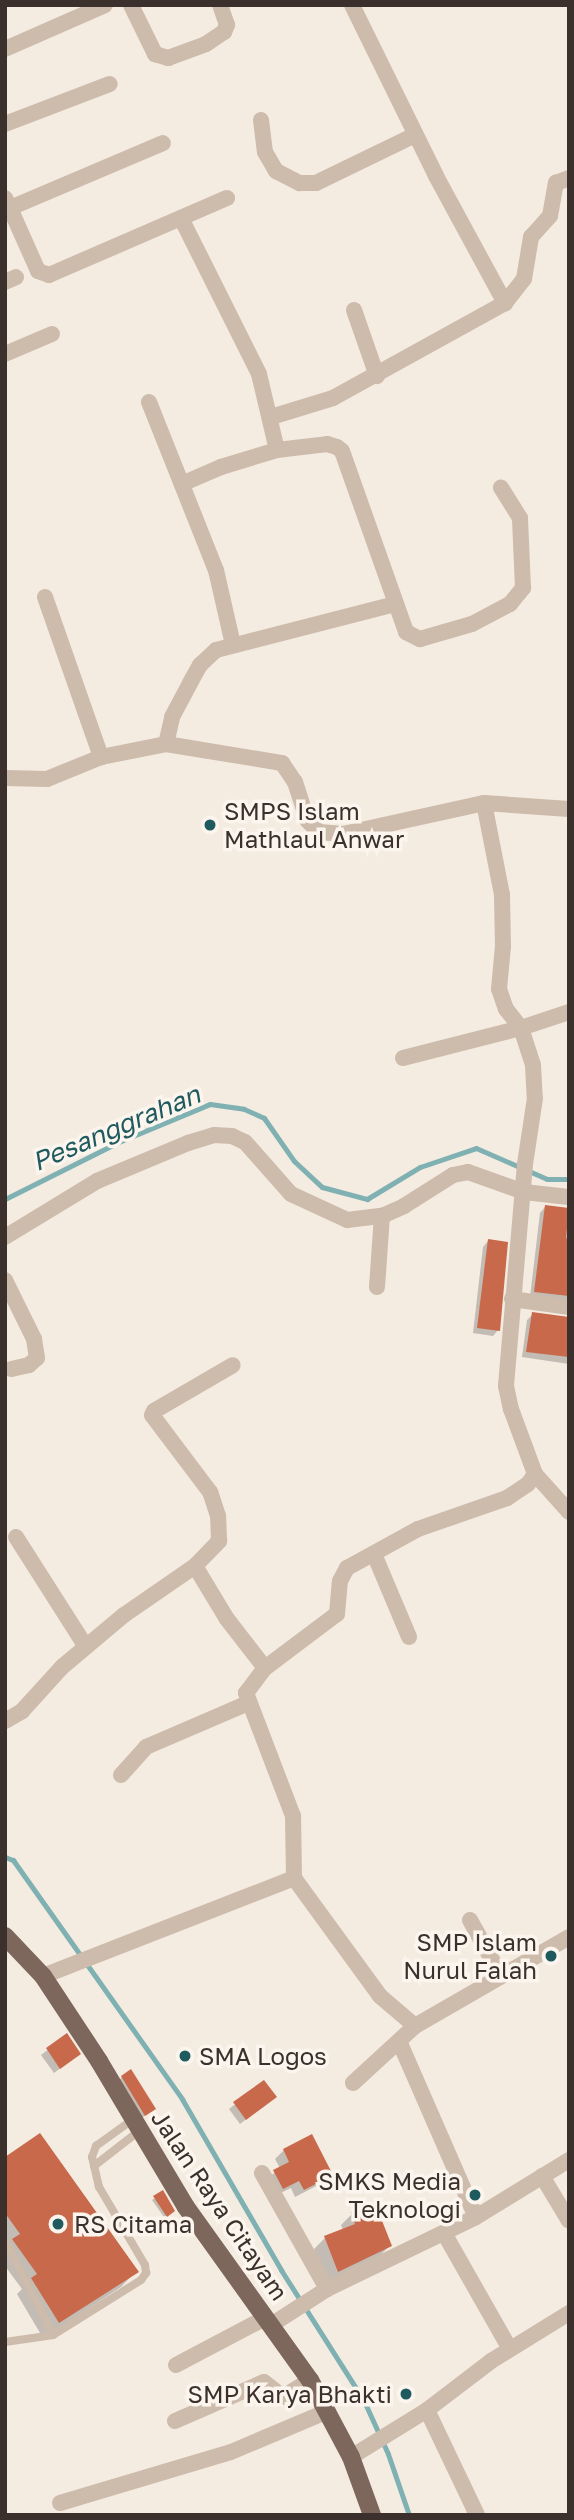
<!DOCTYPE html>
<style>
body{margin:0}
#map{position:relative;width:574px;height:2520px;overflow:hidden;background:#f4ebe1;font-family:"Golos Text",sans-serif}
div>[style]{position:absolute}
[style*='--x']{left:calc(var(--x)*1px);top:calc(var(--y)*1px);width:calc(var(--w)*1px);rotate:calc(var(--a)*1deg)}
.shadow>*{inset:0;background:#0003}
.stream>*{height:5px;margin:-2.5px;padding:0 2.5px;transform-origin:2.5px;border-radius:2.5px;background:#7fb0b2}
.building>*{inset:0;background:#c8694b}
.service>*{height:8px;margin:-4px;padding:0 4px;transform-origin:4px;border-radius:4px;background:#cdbbac}
.minor>*{height:16px;margin:-8px;padding:0 8px;transform-origin:8px;border-radius:8px;background:#cdbbac}
.primary>*{height:18px;margin:-9px;padding:0 9px;transform-origin:9px;border-radius:9px;background:#7d675c}
.dots>*{width:19px;height:19px;translate:-50% -50%;box-sizing:border-box;border:4px solid #fbf5ee;border-radius:50%}
span{translate:-50% -50%;white-space:nowrap;text-align:center;line-height:1.15;-webkit-text-stroke:7px #fbf5ee;paint-order:stroke}
.poi-label{font-size:24px;color:#3b302b}
.left{translate:0 -50%;text-align:left}
.right{translate:-100% -50%;text-align:right}
.street-label{font-size:24px;color:#3b302b}
.water-label{font-size:26px;color:#1f5a5e;font-style:italic}
.frame{position:absolute;inset:0;border:7px solid #3b302b;pointer-events:none}
</style>
<div id="map">
<div class="shadow">
<i style="clip-path:polygon(545px 1207px,569px 1211px,569px 1306px,530px 1297px,540px 1213px)"></i>
<i style="clip-path:polygon(488px 1241px,498px 1330px,493px 1336px,473px 1333px,483px 1247px)"></i>
<i style="clip-path:polygon(533px 1314px,569px 1319px,569px 1364px,522px 1357px,527px 1320px)"></i>
<i style="clip-path:polygon(66px 2036px,73px 2059px,54px 2073px,41px 2055px)"></i>
<i style="clip-path:polygon(122px 2077px,154px 2109px,139px 2120px,116px 2083px)"></i>
<i style="clip-path:polygon(264px 2082px,275px 2097px,240px 2124px,229px 2109px)"></i>
<i style="clip-path:polygon(284px 2150px,331px 2175px,322px 2183px,295px 2197px,291px 2188px,274px 2196px,266px 2180px,280px 2168px,275px 2159px)"></i>
<i style="clip-path:polygon(5px 2160px,136px 2271px,121px 2287px,43px 2338px,17px 2294px,22px 2289px,5px 2266px)"></i>
<i style="clip-path:polygon(155px 2198px,171px 2213px,164px 2217px,152px 2200px)"></i>
<i style="clip-path:polygon(352px 2214px,390px 2245px,379px 2257px,327px 2282px,314px 2249px,325px 2238px,343px 2230px,341px 2225px)"></i>
</div>
<div class="stream">
<i style="--x:5;--y:1199;--w:130;--a:-26.6"></i>
<i style="--x:121;--y:1141;--w:96;--a:-22.6"></i>
<i style="--x:210;--y:1104;--w:34;--a:8"></i>
<i style="--x:244;--y:1109;--w:22;--a:24"></i>
<i style="--x:264;--y:1118;--w:52;--a:55.1"></i>
<i style="--x:294;--y:1161;--w:38;--a:43"></i>
<i style="--x:322;--y:1187;--w:47;--a:14.9"></i>
<i style="--x:367;--y:1199;--w:62;--a:-31.1"></i>
<i style="--x:420;--y:1167;--w:59;--a:-18.7"></i>
<i style="--x:476;--y:1148;--w:77;--a:23.6"></i>
<i style="--x:547;--y:1179;--w:22;--a:0"></i>
<i style="--x:5;--y:1857;--w:9;--a:21"></i>
<i style="--x:13;--y:1860;--w:293;--a:54.7"></i>
<i style="--x:182;--y:2099;--w:198;--a:59.9"></i>
<i style="--x:281;--y:2270;--w:155;--a:57.6"></i>
<i style="--x:364;--y:2401;--w:58;--a:65.6"></i>
<i style="--x:388;--y:2454;--w:65;--a:71"></i>
</div>
<div class="building">
<i style="clip-path:polygon(545px 1205px,569px 1208px,566px 1238px,569px 1239px,569px 1296px,534px 1292px)"></i>
<i style="clip-path:polygon(488px 1239px,508px 1242px,500px 1331px,477px 1328px)"></i>
<i style="clip-path:polygon(532px 1312px,569px 1317px,569px 1357px,526px 1352px)"></i>
<i style="clip-path:polygon(67px 2033px,81px 2054px,60px 2069px,46px 2048px)"></i>
<i style="clip-path:polygon(131px 2069px,156px 2109px,145px 2116px,121px 2076px)"></i>
<i style="clip-path:polygon(264px 2080px,277px 2097px,246px 2120px,233px 2102px)"></i>
<i style="clip-path:polygon(40px 2133px,139px 2272px,59px 2323px,31px 2278px,37px 2274px,12px 2239px,20px 2234px,5px 2213px,5px 2157px)"></i>
<i style="clip-path:polygon(312px 2134px,333px 2175px,304px 2190px,299px 2181px,283px 2189px,273px 2170px,289px 2162px,283px 2149px)"></i>
<i style="clip-path:polygon(163px 2190px,175px 2211px,167px 2217px,153px 2196px)"></i>
<i style="clip-path:polygon(375px 2203px,392px 2246px,338px 2272px,324px 2236px,355px 2224px,351px 2212px)"></i>
</div>
<div class="service">
<i style="--x:94;--y:2166;--w:57;--a:-37.9"></i>
<i style="--x:5;--y:2240;--w:106;--a:63.2"></i>
<i style="--x:5;--y:2342;--w:49;--a:-8.3"></i>
<i style="--x:53;--y:2335;--w:104;--a:-32"></i>
<i style="--x:141;--y:2280;--w:9;--a:-54"></i>
<i style="--x:146;--y:2273;--w:8;--a:-97"></i>
<i style="--x:145;--y:2265;--w:91;--a:-120.5"></i>
<i style="--x:99;--y:2187;--w:31;--a:-103"></i>
<i style="--x:92;--y:2157;--w:12;--a:-70"></i>
<i style="--x:96;--y:2146;--w:44;--a:-35.8"></i>
</div>
<div class="minor">
<i style="--x:131;--y:5;--w:55;--a:63.9"></i>
<i style="--x:155;--y:54;--w:14;--a:17"></i>
<i style="--x:168;--y:58;--w:40;--a:-20.2"></i>
<i style="--x:206;--y:44;--w:22;--a:-34"></i>
<i style="--x:224;--y:32;--w:8;--a:-67"></i>
<i style="--x:227;--y:25;--w:21;--a:-109"></i>
<i style="--x:352;--y:5;--w:191;--a:63.8"></i>
<i style="--x:436;--y:176;--w:145;--a:61.5"></i>
<i style="--x:5;--y:49;--w:109;--a:-23.7"></i>
<i style="--x:261;--y:120;--w:32;--a:83"></i>
<i style="--x:265;--y:152;--w:22;--a:60"></i>
<i style="--x:276;--y:171;--w:27;--a:27"></i>
<i style="--x:300;--y:183;--w:16;--a:0"></i>
<i style="--x:316;--y:183;--w:110;--a:-25.9"></i>
<i style="--x:5;--y:124;--w:112;--a:-20.9"></i>
<i style="--x:5;--y:198;--w:11;--a:63"></i>
<i style="--x:10;--y:208;--w:166;--a:-23"></i>
<i style="--x:5;--y:210;--w:5;--a:-22"></i>
<i style="--x:10;--y:208;--w:69;--a:66"></i>
<i style="--x:38;--y:271;--w:12;--a:20"></i>
<i style="--x:49;--y:275;--w:194;--a:-23.4"></i>
<i style="--x:181;--y:218;--w:174;--a:63.4"></i>
<i style="--x:259;--y:374;--w:78;--a:76.7"></i>
<i style="--x:5;--y:282;--w:12;--a:-24"></i>
<i style="--x:354;--y:310;--w:70;--a:70.8"></i>
<i style="--x:5;--y:354;--w:51;--a:-23.1"></i>
<i style="--x:149;--y:402;--w:181;--a:68.3"></i>
<i style="--x:216;--y:570;--w:77;--a:77.2"></i>
<i style="--x:271;--y:417;--w:65;--a:-17"></i>
<i style="--x:333;--y:398;--w:196;--a:-28.9"></i>
<i style="--x:505;--y:303;--w:31;--a:-52"></i>
<i style="--x:524;--y:279;--w:43;--a:-80.5"></i>
<i style="--x:531;--y:237;--w:28;--a:-48"></i>
<i style="--x:550;--y:216;--w:34;--a:-80"></i>
<i style="--x:556;--y:183;--w:14;--a:-21"></i>
<i style="--x:184;--y:483;--w:40;--a:-23.4"></i>
<i style="--x:221;--y:467;--w:59;--a:-16.9"></i>
<i style="--x:277;--y:450;--w:50;--a:-6.8"></i>
<i style="--x:327;--y:444;--w:10;--a:17"></i>
<i style="--x:337;--y:447;--w:6;--a:39"></i>
<i style="--x:342;--y:451;--w:192;--a:70.5"></i>
<i style="--x:406;--y:632;--w:16;--a:27"></i>
<i style="--x:420;--y:639;--w:54;--a:-16.1"></i>
<i style="--x:472;--y:624;--w:43;--a:-27.8"></i>
<i style="--x:510;--y:604;--w:21;--a:-51"></i>
<i style="--x:523;--y:588;--w:70;--a:-92.5"></i>
<i style="--x:520;--y:518;--w:36;--a:-122"></i>
<i style="--x:45;--y:597;--w:170;--a:70.7"></i>
<i style="--x:166;--y:744;--w:28;--a:-77"></i>
<i style="--x:172;--y:717;--w:38;--a:-62"></i>
<i style="--x:190;--y:683;--w:21;--a:-61"></i>
<i style="--x:200;--y:665;--w:22;--a:-43"></i>
<i style="--x:216;--y:650;--w:185;--a:-14.4"></i>
<i style="--x:5;--y:778;--w:42;--a:1.4"></i>
<i style="--x:47;--y:779;--w:58;--a:-22.2"></i>
<i style="--x:101;--y:757;--w:66;--a:-11.3"></i>
<i style="--x:166;--y:744;--w:118;--a:9.3"></i>
<i style="--x:282;--y:763;--w:23;--a:56"></i>
<i style="--x:295;--y:782;--w:40;--a:72"></i>
<i style="--x:307;--y:820;--w:17;--a:45"></i>
<i style="--x:319;--y:832;--w:24;--a:5"></i>
<i style="--x:343;--y:834;--w:144;--a:-12.4"></i>
<i style="--x:484;--y:803;--w:85;--a:4"></i>
<i style="--x:484;--y:803;--w:94;--a:78.9"></i>
<i style="--x:502;--y:895;--w:51;--a:88.9"></i>
<i style="--x:503;--y:946;--w:43;--a:95.3"></i>
<i style="--x:499;--y:989;--w:21;--a:71"></i>
<i style="--x:506;--y:1009;--w:24;--a:52"></i>
<i style="--x:521;--y:1028;--w:39;--a:72"></i>
<i style="--x:533;--y:1065;--w:33;--a:87"></i>
<i style="--x:535;--y:1098;--w:67;--a:98.6"></i>
<i style="--x:525;--y:1164;--w:223;--a:94.9"></i>
<i style="--x:506;--y:1386;--w:24;--a:78"></i>
<i style="--x:511;--y:1409;--w:69;--a:69.7"></i>
<i style="--x:535;--y:1474;--w:51;--a:48.2"></i>
<i style="--x:403;--y:1058;--w:122;--a:-14.3"></i>
<i style="--x:521;--y:1028;--w:51;--a:-18.4"></i>
<i style="--x:5;--y:1237;--w:108;--a:-31.3"></i>
<i style="--x:97;--y:1181;--w:99;--a:-22.7"></i>
<i style="--x:188;--y:1143;--w:27;--a:-17"></i>
<i style="--x:214;--y:1135;--w:18;--a:3"></i>
<i style="--x:232;--y:1136;--w:14;--a:25"></i>
<i style="--x:245;--y:1142;--w:69;--a:48.5"></i>
<i style="--x:291;--y:1194;--w:62;--a:24.9"></i>
<i style="--x:347;--y:1220;--w:35;--a:-7"></i>
<i style="--x:382;--y:1216;--w:24;--a:-24"></i>
<i style="--x:404;--y:1206;--w:58;--a:-32.3"></i>
<i style="--x:453;--y:1175;--w:15;--a:-11"></i>
<i style="--x:468;--y:1172;--w:59;--a:19.7"></i>
<i style="--x:524;--y:1192;--w:45;--a:6.3"></i>
<i style="--x:5;--y:1280;--w:66;--a:63.8"></i>
<i style="--x:34;--y:1339;--w:19;--a:81"></i>
<i style="--x:37;--y:1358;--w:11;--a:139"></i>
<i style="--x:29;--y:1365;--w:18;--a:167"></i>
<i style="--x:377;--y:1287;--w:71;--a:-86"></i>
<i style="--x:512;--y:1299;--w:58;--a:8"></i>
<i style="--x:16;--y:1537;--w:130;--a:57.5"></i>
<i style="--x:374;--y:1554;--w:90;--a:67.1"></i>
<i style="--x:195;--y:1566;--w:35;--a:-46"></i>
<i style="--x:219;--y:1541;--w:25;--a:-92"></i>
<i style="--x:218;--y:1516;--w:25;--a:-108"></i>
<i style="--x:210;--y:1492;--w:96;--a:-127"></i>
<i style="--x:152;--y:1415;--w:4;--a:-63"></i>
<i style="--x:154;--y:1411;--w:91;--a:-30.2"></i>
<i style="--x:5;--y:1721;--w:20;--a:-30"></i>
<i style="--x:22;--y:1711;--w:59;--a:-47.7"></i>
<i style="--x:62;--y:1667;--w:81;--a:-40"></i>
<i style="--x:124;--y:1615;--w:86;--a:-34.6"></i>
<i style="--x:195;--y:1566;--w:62;--a:58.9"></i>
<i style="--x:227;--y:1619;--w:62;--a:52.2"></i>
<i style="--x:121;--y:1775;--w:38;--a:-48"></i>
<i style="--x:146;--y:1747;--w:111;--a:-23.3"></i>
<i style="--x:470;--y:1920;--w:64;--a:61"></i>
<i style="--x:43;--y:1976;--w:269;--a:-21.3"></i>
<i style="--x:415;--y:2026;--w:46;--a:-139.4"></i>
<i style="--x:380;--y:1996;--w:146;--a:-126.1"></i>
<i style="--x:294;--y:1878;--w:62;--a:-90.9"></i>
<i style="--x:293;--y:1816;--w:132;--a:-110.9"></i>
<i style="--x:246;--y:1693;--w:31;--a:-53"></i>
<i style="--x:265;--y:1668;--w:90;--a:-36.9"></i>
<i style="--x:337;--y:1614;--w:33;--a:-85"></i>
<i style="--x:340;--y:1581;--w:15;--a:-62"></i>
<i style="--x:347;--y:1568;--w:81;--a:-28.8"></i>
<i style="--x:418;--y:1529;--w:94;--a:-19.2"></i>
<i style="--x:507;--y:1498;--w:25;--a:-34"></i>
<i style="--x:528;--y:1484;--w:12;--a:-55"></i>
<i style="--x:399;--y:2041;--w:192;--a:66.4"></i>
<i style="--x:353;--y:2083;--w:84;--a:-42.6"></i>
<i style="--x:415;--y:2026;--w:178;--a:-30"></i>
<i style="--x:262;--y:2173;--w:133;--a:60.7"></i>
<i style="--x:542;--y:2176;--w:52;--a:59"></i>
<i style="--x:444;--y:2233;--w:133;--a:60.4"></i>
<i style="--x:271;--y:2325;--w:67;--a:-32.7"></i>
<i style="--x:327;--y:2289;--w:165;--a:-25.8"></i>
<i style="--x:476;--y:2217;--w:109;--a:-31.5"></i>
<i style="--x:176;--y:2365;--w:101;--a:-27.8"></i>
<i style="--x:427;--y:2410;--w:116;--a:64.5"></i>
<i style="--x:175;--y:2421;--w:97;--a:-23.7"></i>
<i style="--x:264;--y:2382;--w:24;--a:38"></i>
<i style="--x:283;--y:2397;--w:32;--a:-32"></i>
<i style="--x:351;--y:2457;--w:89;--a:-31.7"></i>
<i style="--x:427;--y:2410;--w:81;--a:-37.4"></i>
<i style="--x:491;--y:2361;--w:92;--a:-31.6"></i>
<i style="--x:60;--y:2503;--w:178;--a:-16.6"></i>
<i style="--x:231;--y:2452;--w:105;--a:-22.9"></i>
</div>
<div class="primary">
<i style="--x:5;--y:1936;--w:55;--a:46.5"></i>
<i style="--x:43;--y:1976;--w:102;--a:56.6"></i>
<i style="--x:99;--y:2061;--w:170;--a:59.2"></i>
<i style="--x:186;--y:2207;--w:213;--a:54.4"></i>
<i style="--x:310;--y:2380;--w:87;--a:62"></i>
<i style="--x:351;--y:2457;--w:62;--a:70.1"></i>
</div>
<div class="dots">
<i style="left:210px;top:825px;background:#1f5a5e"></i>
<i style="left:551px;top:1956px;background:#1f5a5e"></i>
<i style="left:185px;top:2056px;background:#1f5a5e"></i>
<i style="left:475px;top:2195px;background:#1f5a5e"></i>
<i style="left:58px;top:2224px;background:#1f5a5e"></i>
<i style="left:406px;top:2394px;background:#1f5a5e"></i>
</div>
<div class="poi-label">
<span class="left" style="left:224px;top:825px">SMPS Islam<br>Mathlaul Anwar</span>
<span class="right" style="left:537px;top:1956px">SMP Islam<br>Nurul Falah</span>
<span class="left" style="left:199px;top:2056px">SMA Logos</span>
<span class="right" style="left:461px;top:2195px">SMKS Media<br>Teknologi</span>
<span class="left" style="left:74px;top:2224px">RS Citama</span>
<span class="right" style="left:392px;top:2394px">SMP Karya Bhakti</span>
</div>
<div class="street-label">
<span style="left:220px;top:2205px;rotate:56deg">Jalan Raya Citayam</span>
</div>
<div class="water-label">
<span style="left:116px;top:1128px;rotate:-23deg">Pesanggrahan</span>
</div>
<div class="frame"></div>
</div>
